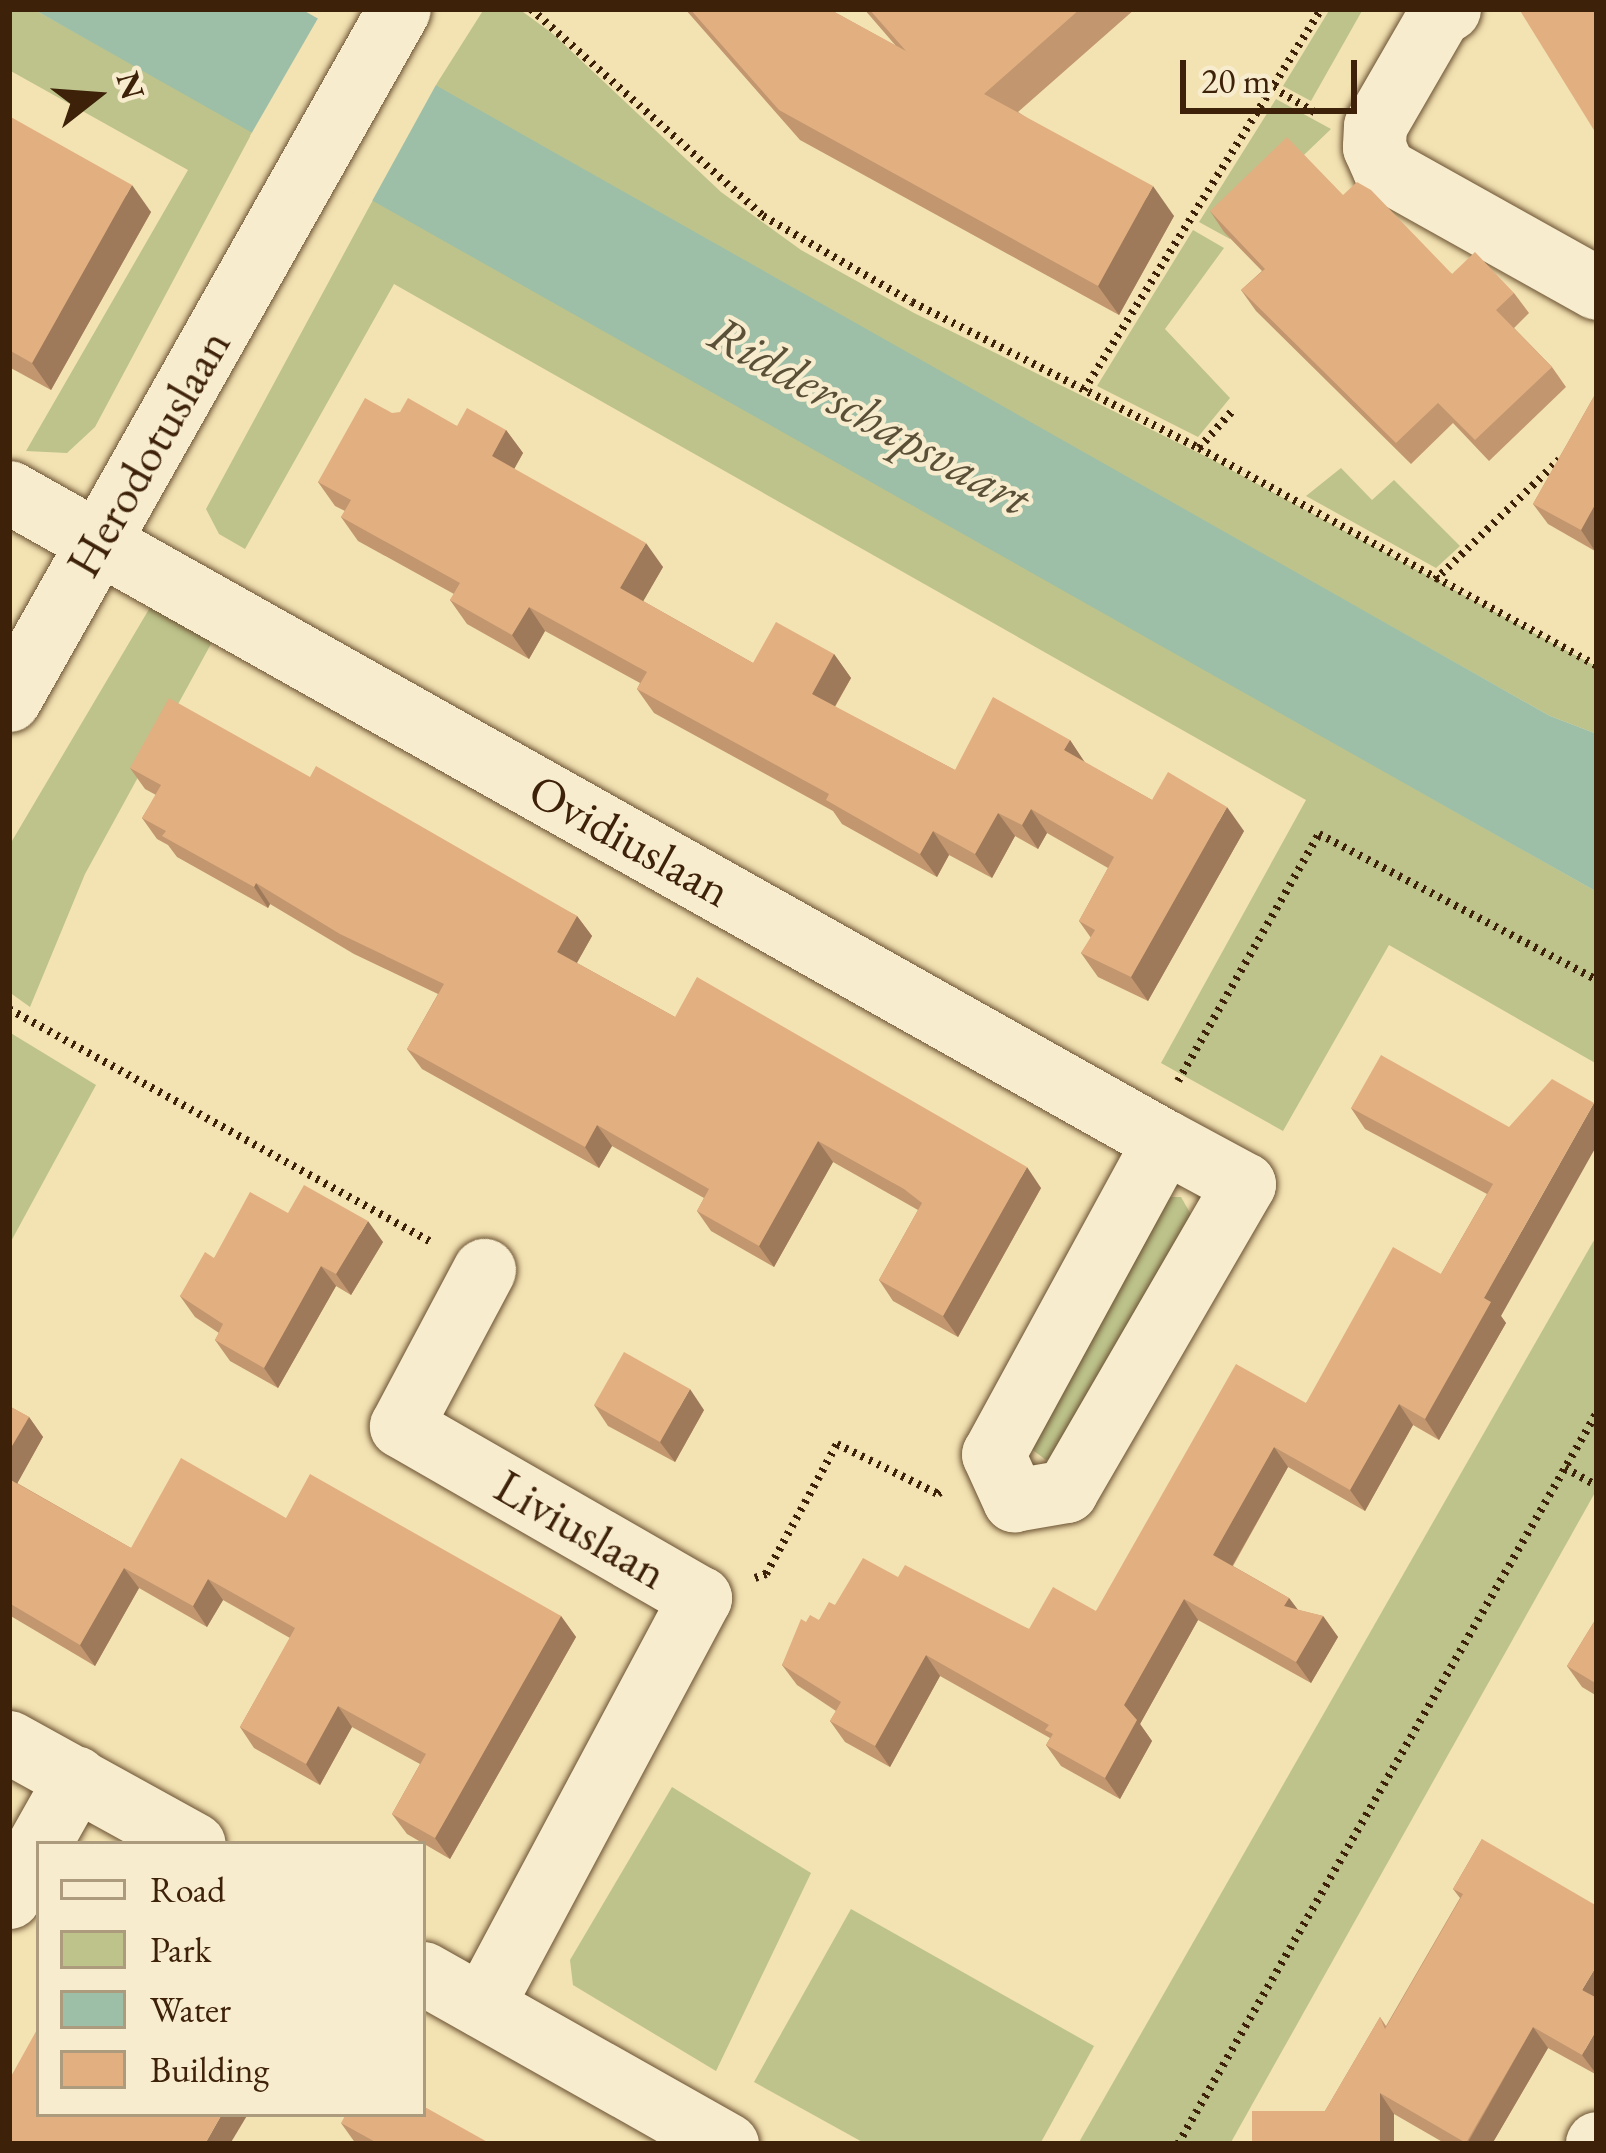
<!DOCTYPE html>
<style>
body{margin:0}
#map{position:relative;width:1606px;height:2153px;overflow:hidden;background:#f3e2b2;font-family:"EB Garamond",serif}
div>[style]{position:absolute}
[style*='--x']{left:calc(var(--x)*1px);top:calc(var(--y)*1px);width:calc(var(--w)*1px);rotate:calc(var(--a)*1deg)}
.green>*{inset:0;background:#bdc38b}
.water>*{inset:0;background:#9dbfa7}
.pier>*{inset:0;background:#f3e2b2}
.path>*{height:8px;margin-top:-4px;transform-origin:0;background:repeating-linear-gradient(90deg,#3d2108 0 3px,transparent 0 9px)}
.roads{filter:drop-shadow(0 0 3px #6a5132) drop-shadow(0 0 3px #6a5132)}
.minor>*{height:63px;margin:-31.5px;padding:0 31.5px;transform-origin:31.5px;border-radius:31.5px;background:#f7eccd}
.wall>*{inset:0;background:#c2966e}
.shaded-wall>*{inset:0;background:#9e7a5a}
.building>*{inset:0;background:#e2af80}
span{translate:-50% -50%;white-space:nowrap;text-align:center;line-height:1.15;-webkit-text-stroke:9px #f7eccd;paint-order:stroke}
.street-label{font-size:48px;color:#3d2108}
.water-label{font-size:51px;color:#5a5038;font-style:italic}
.frame{position:absolute;inset:0;border:12px solid #3d2108;pointer-events:none}
.legend{position:absolute;left:36px;top:1841px;width:390px;height:276px;box-sizing:border-box;background:#f7eccd;border:3px solid #ad9b7e;margin:0;padding:15px 21px;list-style:none;font-size:36px;color:#3d2108}
.legend li{display:flex;align-items:center;gap:24px;height:60px}
.legend b{width:60px;border:3px solid #ad9b7e}
.north{position:absolute;left:36px;top:36px;width:120px;height:120px;-webkit-text-stroke:9px #f7eccd;paint-order:stroke;rotate:73deg;font-size:33px;font-weight:700;line-height:48px;text-align:center;color:#3d2108}
.north::after{content:'';display:block;margin:auto;width:42px;height:54px;background:#3d2108;clip-path:polygon(50% 0,100% 100%,50% 72%,0 100%)}
.scale{position:absolute;left:1180px;top:60px;width:177px;height:54px;box-sizing:border-box;border:6px solid #3d2108;border-top:0;padding-left:15px;font-size:36px;line-height:42px;white-space:nowrap;color:#3d2108;-webkit-text-stroke:9px #f7eccd;paint-order:stroke}
</style>
<div id="map">
<div class="green">
<i style="clip-path:polygon(9px 9px,33px 9px,253px 131px,95px 427px,67px 453px,26px 451px,188px 170px,9px 70px)"></i>
<i style="clip-path:polygon(484px 9px,519px 9px,553px 34px,721px 192px,801px 250px,914px 313px,1211px 459px,1597px 667px,1597px 734px,1550px 716px,434px 88px)"></i>
<i style="clip-path:polygon(1330px 9px,1363px 9px,1311px 101px,1283px 86px)"></i>
<i style="clip-path:polygon(1276px 99px,1331px 129px,1261px 196px,1230px 239px,1199px 222px)"></i>
<i style="clip-path:polygon(374px 198px,1597px 892px,1597px 1064px,1389px 945px,1283px 1131px,1161px 1063px,1306px 800px,394px 284px,245px 549px,219px 534px,206px 509px)"></i>
<i style="clip-path:polygon(1193px 230px,1224px 248px,1165px 329px,1230px 398px,1198px 437px,1097px 386px)"></i>
<i style="clip-path:polygon(1341px 468px,1372px 500px,1394px 480px,1460px 546px,1436px 568px,1306px 496px)"></i>
<i style="clip-path:polygon(155px 599px,217px 633px,85px 874px,30px 1007px,9px 992px,9px 846px)"></i>
<i style="clip-path:polygon(9px 1032px,96px 1085px,9px 1245px)"></i>
<i style="clip-path:polygon(1164px 1197px,1181px 1197px,1193px 1218px,1068px 1453px,1046px 1460px,1030px 1448px)"></i>
<i style="clip-path:polygon(1597px 1235px,1597px 1489px,1230px 2144px,1078px 2144px)"></i>
<i style="clip-path:polygon(672px 1787px,811px 1873px,716px 2071px,573px 1985px,570px 1960px)"></i>
<i style="clip-path:polygon(851px 1909px,1094px 2046px,1040px 2144px,866px 2144px,754px 2082px)"></i>
</div>
<div class="water">
<i style="clip-path:polygon(33px 9px,301px 9px,1550px 716px,1597px 734px,1597px 892px)"></i>
</div>
<div class="pier">
<i style="clip-path:polygon(321px 13px,437px 83px,371px 203px,250px 136px)"></i>
</div>
<div class="path">
<i style="--x:531;--y:9;--w:311;--a:41.7"></i>
<i style="--x:763;--y:216;--w:172;--a:30"></i>
<i style="--x:912;--y:302;--w:322;--a:27"></i>
<i style="--x:1199;--y:448;--w:454;--a:28.7"></i>
<i style="--x:1273;--y:88;--w:50;--a:30.2"></i>
<i style="--x:1084;--y:390;--w:449;--a:-58.1"></i>
<i style="--x:1199;--y:448;--w:52;--a:-48.1"></i>
<i style="--x:1435;--y:580;--w:173;--a:-44.1"></i>
<i style="--x:9;--y:1009;--w:481;--a:28.9"></i>
<i style="--x:1178;--y:1081;--w:284;--a:-60.3"></i>
<i style="--x:1319;--y:834;--w:314;--a:27.7"></i>
<i style="--x:1565;--y:1468;--w:37;--a:29"></i>
<i style="--x:755;--y:1578;--w:12;--a:-20"></i>
<i style="--x:766;--y:1574;--w:148;--a:-61.4"></i>
<i style="--x:837;--y:1444;--w:113;--a:26.3"></i>
<i style="--x:938;--y:1494;--w:6;--a:-39"></i>
<i style="--x:1178;--y:2144;--w:843;--a:-60.21"></i>
</div>
<div class="roads">
<div class="minor">
<i style="--x:1449;--y:9;--w:12;--a:149"></i>
<i style="--x:1439;--y:15;--w:128;--a:120"></i>
<i style="--x:1375;--y:126;--w:21;--a:93"></i>
<i style="--x:1374;--y:147;--w:24;--a:66"></i>
<i style="--x:1384;--y:169;--w:244;--a:29.2"></i>
<i style="--x:9;--y:492;--w:1325;--a:29.33"></i>
<i style="--x:1164;--y:1141;--w:357;--a:118.6"></i>
<i style="--x:993;--y:1454;--w:51;--a:65.5"></i>
<i style="--x:1014;--y:1500;--w:53;--a:-9.8"></i>
<i style="--x:1066;--y:1491;--w:355;--a:-59.9"></i>
<i style="--x:1244;--y:1184;--w:91;--a:-151.7"></i>
<i style="--x:9;--y:700;--w:793;--a:-60.56"></i>
<i style="--x:9;--y:1742;--w:211;--a:28.9"></i>
<i style="--x:9;--y:1897;--w:137;--a:-60.6"></i>
<i style="--x:423;--y:1973;--w:349;--a:29.4"></i>
<i style="--x:482;--y:2006;--w:463;--a:-61.9"></i>
<i style="--x:700;--y:1598;--w:345;--a:-150.1"></i>
<i style="--x:401;--y:1426;--w:177;--a:-62"></i>
<i style="--x:1597;--y:2144;--w:1;--a:-90"></i>
</div>
</div>
<div class="wall">
<i style="clip-path:polygon(685px 9px,829px 9px,896px 46px,864px 9px,1135px 9px,1018px 112px,1174px 216px,1119px 315px,800px 140px)"></i>
<i style="clip-path:polygon(9px 116px,151px 212px,51px 390px,9px 367px)"></i>
<i style="clip-path:polygon(1343px 195px,1452px 274px,1514px 293px,1529px 313px,1514px 328px,1552px 367px,1566px 387px,1489px 461px,1453px 423px,1411px 464px,1256px 311px,1241px 290px,1262px 271px,1224px 232px,1210px 211px)"></i>
<i style="clip-path:polygon(1597px 391px,1595px 551px,1548px 524px,1533px 504px)"></i>
<i style="clip-path:polygon(392px 413px,457px 426px,506px 430px,523px 453px,514px 469px,663px 567px,643px 601px,753px 663px,834px 654px,851px 678px,835px 707px,955px 770px,1070px 740px,1084px 762px,1152px 800px,1244px 831px,1148px 1001px,1098px 977px,1081px 953px,1091px 938px,1079px 921px,1108px 868px,1047px 833px,1038px 849px,1015px 836px,992px 878px,949px 855px,937px 877px,842px 824px,833px 811px,654px 713px,637px 689px,640px 683px,545px 631px,529px 659px,467px 624px,450px 600px,454px 594px,358px 541px,341px 517px,345px 511px,335px 506px,318px 482px)"></i>
<i style="clip-path:polygon(130px 768px,310px 777px,577px 916px,592px 936px,577px 963px,675px 1017px,1041px 1188px,958px 1337px,893px 1301px,879px 1280px,918px 1210px,833px 1162px,774px 1267px,711px 1231px,697px 1211px,704px 1198px,612px 1146px,599px 1168px,422px 1069px,407px 1049px,438px 994px,354px 954px,270px 904px,268px 908px,177px 857px,168px 845px,157px 839px,142px 818px,156px 795px,145px 789px)"></i>
<i style="clip-path:polygon(1351px 1108px,1509px 1127px,1501px 1316px,1506px 1323px,1439px 1440px,1413px 1425px,1365px 1511px,1288px 1467px,1233px 1566px,1289px 1598px,1298px 1610px,1323px 1616px,1338px 1637px,1311px 1683px,1198px 1620px,1140px 1724px,1152px 1741px,1120px 1799px,1061px 1766px,1046px 1745px,1050px 1738px,940px 1676px,890px 1767px,845px 1742px,830px 1721px,836px 1711px,797px 1685px,782px 1665px,806px 1622px,819px 1620px,835px 1605px,898px 1577px,1029px 1629px,1096px 1611px,1306px 1403px,1441px 1274px,1487px 1194px,1365px 1129px)"></i>
<i style="clip-path:polygon(288px 1213px,383px 1242px,351px 1295px,336px 1286px,278px 1388px,230px 1361px,215px 1340px,219px 1333px,195px 1317px,180px 1296px,214px 1258px)"></i>
<i style="clip-path:polygon(594px 1405px,704px 1410px,675px 1462px,608px 1426px)"></i>
<i style="clip-path:polygon(9px 1406px,29px 1417px,43px 1437px,17px 1483px,131px 1548px,286px 1518px,561px 1616px,576px 1637px,450px 1859px,407px 1834px,392px 1814px,420px 1764px,352px 1727px,320px 1785px,254px 1748px,240px 1727px,290px 1638px,223px 1600px,207px 1627px,139px 1588px,95px 1666px,9px 1615px)"></i>
<i style="clip-path:polygon(1597px 1617px,1597px 1696px,1582px 1687px,1567px 1666px)"></i>
<i style="clip-path:polygon(1482px 1839px,1597px 2075px,1548px 2048px,1492px 2144px,1446px 2144px,1394px 2114px,1394px 2144px,1252px 2144px,1325px 2111px,1380px 2017px,1386px 2026px,1460px 1898px,1453px 1889px)"></i>
<i style="clip-path:polygon(341px 2123px,491px 2144px,356px 2144px)"></i>
</div>
<div class="shaded-wall">
<i style="clip-path:polygon(132px 185px,151px 212px,51px 390px,32px 363px)"></i>
<i style="clip-path:polygon(1153px 186px,1174px 216px,1119px 315px,1098px 286px)"></i>
<i style="clip-path:polygon(506px 430px,523px 453px,508px 480px,492px 456px)"></i>
<i style="clip-path:polygon(1597px 501px,1597px 548px,1595px 551px,1581px 530px)"></i>
<i style="clip-path:polygon(646px 543px,663px 567px,637px 612px,620px 588px)"></i>
<i style="clip-path:polygon(529px 607px,545px 631px,529px 659px,512px 635px)"></i>
<i style="clip-path:polygon(834px 654px,851px 678px,828px 718px,812px 694px)"></i>
<i style="clip-path:polygon(1070px 740px,1086px 764px,1064px 750px)"></i>
<i style="clip-path:polygon(1227px 807px,1244px 831px,1148px 1001px,1131px 977px)"></i>
<i style="clip-path:polygon(1031px 809px,1047px 833px,1038px 849px,1022px 825px)"></i>
<i style="clip-path:polygon(998px 813px,1015px 836px,992px 878px,975px 854px)"></i>
<i style="clip-path:polygon(933px 831px,949px 855px,937px 877px,920px 854px)"></i>
<i style="clip-path:polygon(256px 883px,270px 904px,268px 908px,254px 887px)"></i>
<i style="clip-path:polygon(577px 916px,592px 936px,571px 973px,557px 952px)"></i>
<i style="clip-path:polygon(1594px 1103px,1597px 1107px,1597px 1145px,1501px 1316px,1506px 1323px,1439px 1440px,1425px 1419px,1484px 1298px)"></i>
<i style="clip-path:polygon(597px 1125px,612px 1146px,599px 1168px,585px 1147px)"></i>
<i style="clip-path:polygon(818px 1141px,833px 1162px,774px 1267px,759px 1246px)"></i>
<i style="clip-path:polygon(1027px 1167px,1041px 1188px,958px 1337px,943px 1316px)"></i>
<i style="clip-path:polygon(368px 1221px,383px 1242px,351px 1295px,336px 1274px)"></i>
<i style="clip-path:polygon(321px 1266px,336px 1286px,278px 1388px,264px 1368px)"></i>
<i style="clip-path:polygon(690px 1389px,704px 1410px,675px 1462px,660px 1442px)"></i>
<i style="clip-path:polygon(1399px 1404px,1413px 1425px,1365px 1511px,1350px 1490px)"></i>
<i style="clip-path:polygon(29px 1417px,43px 1437px,12px 1493px,9px 1489px,9px 1451px)"></i>
<i style="clip-path:polygon(1274px 1447px,1288px 1467px,1227px 1575px,1213px 1555px)"></i>
<i style="clip-path:polygon(124px 1568px,139px 1588px,95px 1666px,80px 1645px)"></i>
<i style="clip-path:polygon(208px 1579px,223px 1600px,207px 1627px,193px 1606px)"></i>
<i style="clip-path:polygon(1289px 1598px,1304px 1618px,1284px 1606px)"></i>
<i style="clip-path:polygon(1184px 1599px,1198px 1620px,1140px 1724px,1152px 1741px,1120px 1799px,1105px 1778px,1124px 1705px)"></i>
<i style="clip-path:polygon(561px 1616px,576px 1637px,450px 1859px,435px 1838px)"></i>
<i style="clip-path:polygon(1323px 1616px,1338px 1637px,1311px 1683px,1296px 1662px)"></i>
<i style="clip-path:polygon(926px 1655px,940px 1676px,890px 1767px,875px 1746px)"></i>
<i style="clip-path:polygon(338px 1706px,352px 1727px,320px 1785px,306px 1764px)"></i>
<i style="clip-path:polygon(1597px 1965px,1596px 2010px,1582px 1990px)"></i>
<i style="clip-path:polygon(1533px 2027px,1548px 2048px,1492px 2144px,1467px 2144px)"></i>
<i style="clip-path:polygon(1597px 2029px,1597px 2075px,1582px 2055px)"></i>
<i style="clip-path:polygon(1380px 2093px,1394px 2114px,1394px 2144px,1380px 2144px)"></i>
<i style="clip-path:polygon(222px 2114px,248px 2114px,230px 2144px,205px 2144px)"></i>
</div>
<div class="building">
<i style="clip-path:polygon(690px 9px,829px 9px,906px 51px,869px 9px,1080px 9px,984px 94px,1153px 186px,1098px 286px,779px 110px)"></i>
<i style="clip-path:polygon(1519px 9px,1597px 9px,1597px 135px)"></i>
<i style="clip-path:polygon(9px 116px,132px 185px,32px 363px,9px 350px)"></i>
<i style="clip-path:polygon(1287px 137px,1343px 195px,1357px 182px,1371px 190px,1452px 274px,1475px 252px,1514px 293px,1496px 310px,1552px 367px,1475px 440px,1438px 403px,1396px 443px,1241px 290px,1265px 269px,1210px 211px)"></i>
<i style="clip-path:polygon(1597px 391px,1597px 501px,1581px 530px,1533px 504px)"></i>
<i style="clip-path:polygon(365px 398px,392px 413px,400px 412px,408px 398px,457px 426px,467px 408px,506px 430px,492px 456px,646px 543px,620px 588px,753px 663px,776px 622px,834px 654px,812px 694px,955px 770px,993px 697px,1070px 740px,1064px 750px,1152px 800px,1168px 772px,1227px 807px,1131px 977px,1081px 953px,1095px 930px,1079px 921px,1114px 857px,1031px 809px,1022px 825px,998px 813px,975px 854px,933px 831px,920px 854px,826px 800px,829px 794px,637px 689px,647px 672px,529px 607px,512px 635px,450px 600px,460px 583px,341px 517px,351px 500px,318px 482px)"></i>
<i style="clip-path:polygon(169px 698px,310px 777px,316px 766px,577px 916px,557px 952px,675px 1017px,697px 977px,1027px 1167px,943px 1316px,879px 1280px,922px 1203px,904px 1189px,818px 1141px,759px 1246px,697px 1211px,709px 1189px,597px 1125px,585px 1147px,407px 1049px,444px 984px,340px 934px,256px 883px,254px 887px,162px 836px,166px 831px,142px 818px,161px 785px,130px 768px)"></i>
<i style="clip-path:polygon(1381px 1055px,1509px 1127px,1552px 1079px,1594px 1103px,1484px 1298px,1491px 1302px,1425px 1419px,1399px 1404px,1350px 1490px,1274px 1447px,1213px 1555px,1289px 1598px,1284px 1606px,1323px 1616px,1296px 1662px,1184px 1599px,1124px 1705px,1137px 1720px,1105px 1778px,1046px 1745px,1053px 1734px,1045px 1730px,1049px 1725px,926px 1655px,875px 1746px,830px 1721px,841px 1702px,782px 1665px,801px 1619px,806px 1622px,810px 1615px,819px 1620px,829px 1602px,835px 1605px,863px 1558px,898px 1577px,905px 1565px,1029px 1629px,1053px 1587px,1096px 1611px,1236px 1364px,1306px 1403px,1393px 1247px,1441px 1274px,1493px 1184px,1351px 1108px)"></i>
<i style="clip-path:polygon(304px 1185px,368px 1221px,336px 1274px,321px 1266px,264px 1368px,215px 1340px,223px 1324px,180px 1296px,205px 1252px,214px 1258px,250px 1192px,288px 1213px)"></i>
<i style="clip-path:polygon(624px 1352px,690px 1389px,660px 1442px,594px 1405px)"></i>
<i style="clip-path:polygon(9px 1406px,29px 1417px,9px 1451px)"></i>
<i style="clip-path:polygon(181px 1458px,286px 1518px,310px 1474px,561px 1616px,435px 1838px,392px 1814px,426px 1754px,338px 1706px,306px 1764px,240px 1727px,295px 1628px,208px 1579px,193px 1606px,124px 1568px,80px 1645px,9px 1603px,9px 1479px,131px 1548px)"></i>
<i style="clip-path:polygon(1597px 1617px,1597px 1684px,1567px 1666px)"></i>
<i style="clip-path:polygon(1482px 1839px,1597px 1906px,1597px 1965px,1582px 1990px,1597px 1998px,1597px 2029px,1582px 2055px,1533px 2027px,1466px 2143px,1380px 2093px,1380px 2144px,1252px 2144px,1252px 2111px,1325px 2111px,1380px 2017px,1385px 2029px,1463px 1894px,1453px 1889px)"></i>
<i style="clip-path:polygon(39px 2026px,39px 2114px,222px 2114px,205px 2144px,9px 2144px,9px 2080px)"></i>
<i style="clip-path:polygon(423px 2106px,491px 2144px,379px 2144px,341px 2123px,346px 2114px,423px 2114px)"></i>
</div>
<div class="street-label">
<span style="left:148px;top:453px;rotate:-60deg">Herodotuslaan</span>
<span style="left:630px;top:840px;rotate:29deg">Ovidiuslaan</span>
<span style="left:581px;top:1529px;rotate:30deg">Liviuslaan</span>
</div>
<div class="water-label">
<span style="left:870px;top:415px;rotate:29deg">Ridderschapsvaart</span>
</div>
<div class="frame"></div>
<ul class="legend">
<li><b style="height:15px;background:#f7eccd"></b>Road</li>
<li><b style="height:33px;background:#bdc38b"></b>Park</li>
<li><b style="height:33px;background:#9dbfa7"></b>Water</li>
<li><b style="height:33px;background:#e2af80"></b>Building</li>
</ul>
<div class="north">N</div>
<div class="scale">20 m</div>
</div>
